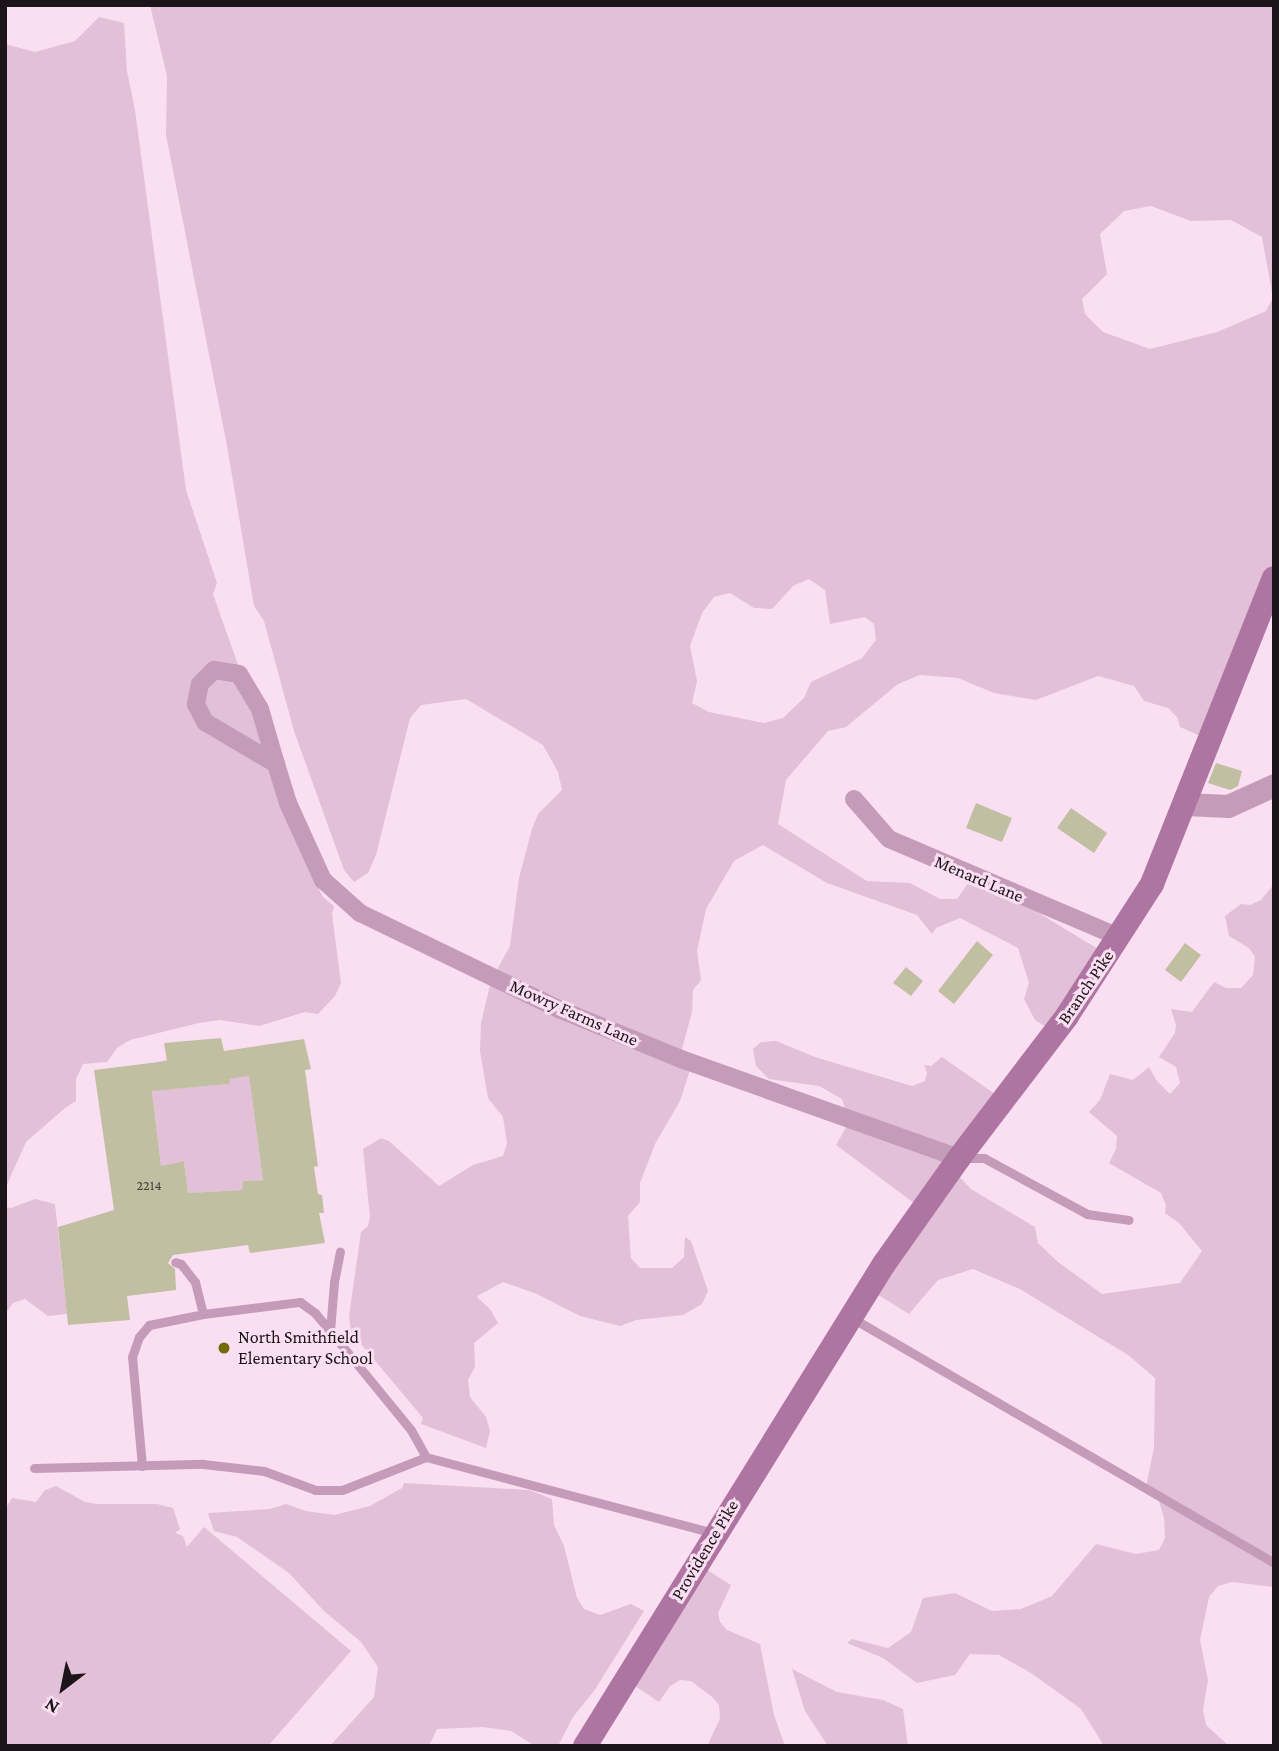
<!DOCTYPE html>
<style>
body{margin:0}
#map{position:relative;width:1279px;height:1751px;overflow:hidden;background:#fadff3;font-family:"Crimson Pro",serif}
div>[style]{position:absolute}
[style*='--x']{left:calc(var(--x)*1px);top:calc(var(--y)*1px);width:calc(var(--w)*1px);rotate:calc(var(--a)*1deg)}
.green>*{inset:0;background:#e1c0d8}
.building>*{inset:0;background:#c1bfa2}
.service>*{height:9px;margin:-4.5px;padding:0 4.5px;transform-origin:4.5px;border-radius:4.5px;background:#c49cb9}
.minor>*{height:18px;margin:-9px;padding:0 9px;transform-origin:9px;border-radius:9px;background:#c49cb9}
.tertiary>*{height:23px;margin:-11.5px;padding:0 11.5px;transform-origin:11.5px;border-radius:11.5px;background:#c49cb9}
.secondary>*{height:24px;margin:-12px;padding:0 12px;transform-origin:12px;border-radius:12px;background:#af75a2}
.dots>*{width:19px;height:19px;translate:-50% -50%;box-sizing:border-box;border:4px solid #fadff3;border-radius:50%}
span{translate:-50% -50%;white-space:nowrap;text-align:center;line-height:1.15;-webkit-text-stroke:6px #fadff3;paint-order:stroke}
.number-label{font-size:14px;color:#463f3c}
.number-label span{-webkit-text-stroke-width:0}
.street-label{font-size:18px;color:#1d141a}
.poi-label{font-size:18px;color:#1d141a}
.left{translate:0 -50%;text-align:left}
.frame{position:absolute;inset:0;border:7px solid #1d141a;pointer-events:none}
.north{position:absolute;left:28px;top:1653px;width:70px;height:70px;-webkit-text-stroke:5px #fadff3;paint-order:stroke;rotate:212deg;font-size:19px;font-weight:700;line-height:28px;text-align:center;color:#1d141a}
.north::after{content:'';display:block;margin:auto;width:24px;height:32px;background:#1d141a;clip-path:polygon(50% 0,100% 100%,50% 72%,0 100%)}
</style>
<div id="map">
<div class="green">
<i style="clip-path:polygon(evenodd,150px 5px,1274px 5px,1274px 578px,1209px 740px,1180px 727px,1177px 717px,1168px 708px,1144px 701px,1134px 686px,1098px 676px,1036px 700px,994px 693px,958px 678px,920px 675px,898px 684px,846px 727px,828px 731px,786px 780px,778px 824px,867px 881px,910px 883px,940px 899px,957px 899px,969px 882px,1022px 903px,1108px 955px,1054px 1032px,1035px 1020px,1024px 999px,1029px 983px,1018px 948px,960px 918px,936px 928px,932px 934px,917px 915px,827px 883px,763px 845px,734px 861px,706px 909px,697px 951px,701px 980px,693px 990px,692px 1012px,682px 1049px,690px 1070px,680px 1101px,655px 1144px,640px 1183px,640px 1202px,628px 1216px,631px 1258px,640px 1268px,672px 1268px,684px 1257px,685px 1237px,691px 1241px,708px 1291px,702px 1304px,683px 1315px,636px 1320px,620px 1326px,580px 1316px,537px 1294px,503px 1282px,479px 1295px,477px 1297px,490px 1309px,498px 1323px,474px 1343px,475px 1367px,468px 1380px,470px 1397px,486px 1417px,490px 1431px,486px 1448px,421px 1424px,423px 1418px,351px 1332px,349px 1316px,361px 1232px,368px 1226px,370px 1217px,363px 1149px,381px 1138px,389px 1141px,439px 1186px,473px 1165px,503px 1156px,507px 1143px,503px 1117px,488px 1098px,480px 1051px,481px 1023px,491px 981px,510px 946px,519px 878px,532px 829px,538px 814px,562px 790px,558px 772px,543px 745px,466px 699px,421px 705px,410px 718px,376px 855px,368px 873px,354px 882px,344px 870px,294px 731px,264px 621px,254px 606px,227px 446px,166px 135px,167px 76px,150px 5px,1151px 206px,1191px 221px,1231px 220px,1262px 237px,1273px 298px,1266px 311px,1217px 332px,1150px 349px,1103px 332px,1085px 314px,1082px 299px,1107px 274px,1100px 234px,1124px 211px,1151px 206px,150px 5px,809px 579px,825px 590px,830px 624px,865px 617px,874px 624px,876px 640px,862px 658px,811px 682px,804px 698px,783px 718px,764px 723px,709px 712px,692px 703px,697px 681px,690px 646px,702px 613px,714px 597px,730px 593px,754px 608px,772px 609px,793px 586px,809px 579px)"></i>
<i style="clip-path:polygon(99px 17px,124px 23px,127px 71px,135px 110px,186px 490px,217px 583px,213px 594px,314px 880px,323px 897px,334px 906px,332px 914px,341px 983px,335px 996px,318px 1014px,305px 1012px,259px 1026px,220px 1020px,199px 1023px,130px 1040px,117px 1048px,107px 1062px,83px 1064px,76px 1079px,76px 1101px,65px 1108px,26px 1142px,5px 1189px,5px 44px,35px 52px,75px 41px)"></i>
<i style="clip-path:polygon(1274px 884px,1274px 1587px,1232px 1582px,1218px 1586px,1209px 1597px,1200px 1640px,1208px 1680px,1203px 1710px,1206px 1725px,1229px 1746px,1104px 1746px,1081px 1709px,1031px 1673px,999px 1655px,970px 1654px,955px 1675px,917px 1683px,883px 1658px,847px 1643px,852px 1639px,888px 1648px,911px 1632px,923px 1598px,955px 1593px,992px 1611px,1021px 1609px,1052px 1596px,1096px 1544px,1136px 1554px,1159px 1550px,1165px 1538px,1164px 1518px,1158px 1498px,1146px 1487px,1154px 1447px,1155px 1378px,1128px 1355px,1020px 1289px,973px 1269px,938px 1280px,909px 1314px,869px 1289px,922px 1209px,836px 1145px,849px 1122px,842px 1099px,819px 1086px,769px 1079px,756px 1066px,753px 1049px,761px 1042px,776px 1041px,815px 1057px,912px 1086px,925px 1081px,927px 1072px,924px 1065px,931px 1066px,942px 1057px,1002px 1099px,952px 1169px,971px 1189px,1035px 1227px,1038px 1243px,1058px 1262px,1102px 1294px,1180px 1283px,1202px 1251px,1179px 1223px,1165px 1213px,1166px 1205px,1161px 1193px,1109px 1163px,1116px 1149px,1117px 1136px,1089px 1112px,1100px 1100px,1110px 1074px,1133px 1080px,1149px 1067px,1157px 1081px,1170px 1094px,1180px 1083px,1176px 1067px,1159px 1057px,1175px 1033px,1176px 1025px,1171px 1009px,1192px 1012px,1214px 982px,1226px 988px,1241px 988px,1253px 975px,1255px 957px,1249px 948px,1229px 936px,1225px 916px,1241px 904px,1250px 905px,1261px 900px)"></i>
<i style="clip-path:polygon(167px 1060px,172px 1089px,228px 1084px,230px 1079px,249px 1076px,262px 1172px,286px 1178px,243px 1181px,242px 1190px,188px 1193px,184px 1161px,161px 1166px,149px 1064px)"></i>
<i style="clip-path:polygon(35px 1199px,55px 1204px,67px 1314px,48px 1316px,25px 1299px,13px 1303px,5px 1314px,5px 1207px,11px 1208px)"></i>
<i style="clip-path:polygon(404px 1483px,529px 1490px,552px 1499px,554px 1525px,564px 1546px,577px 1598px,584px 1609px,600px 1615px,631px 1604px,644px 1611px,594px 1691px,573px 1717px,558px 1746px,535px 1746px,511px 1731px,483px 1727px,437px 1729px,429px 1746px,330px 1746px,374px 1697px,378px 1667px,361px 1642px,324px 1611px,289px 1573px,237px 1537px,214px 1531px,208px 1513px,270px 1509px,286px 1504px,306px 1511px,334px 1515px,370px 1506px,402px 1488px)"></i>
<i style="clip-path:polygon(56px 1486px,85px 1502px,97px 1504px,157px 1504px,173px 1508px,180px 1529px,175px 1533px,183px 1536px,187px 1547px,204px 1527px,351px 1651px,268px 1746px,5px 1746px,5px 1509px,12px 1498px,36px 1502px,45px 1490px)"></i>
<i style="clip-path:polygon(698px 1564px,731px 1585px,718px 1613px,720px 1622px,727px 1630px,760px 1644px,774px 1715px,785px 1746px,707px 1746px,720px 1719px,719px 1705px,712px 1697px,691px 1681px,680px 1680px,670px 1686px,659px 1702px,626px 1680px)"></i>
<i style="clip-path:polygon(792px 1669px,837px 1692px,883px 1700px,903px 1709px,908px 1746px,828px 1746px,805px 1711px)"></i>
</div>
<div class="building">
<i style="clip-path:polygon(1216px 763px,1242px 771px,1238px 786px,1230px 790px,1208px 783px)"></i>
<i style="clip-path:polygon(976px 803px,1012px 818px,1002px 842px,966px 828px)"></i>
<i style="clip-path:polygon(1071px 808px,1107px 833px,1094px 853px,1057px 828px)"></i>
<i style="clip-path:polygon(977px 941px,993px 955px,954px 1004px,938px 991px)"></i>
<i style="clip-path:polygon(1185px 943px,1201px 955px,1181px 982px,1165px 970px)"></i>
<i style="clip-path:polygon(906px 967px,923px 981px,911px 996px,893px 983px)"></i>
<i style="clip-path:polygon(evenodd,221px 1038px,224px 1051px,304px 1039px,311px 1069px,305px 1070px,318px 1166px,314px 1167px,318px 1194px,322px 1195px,324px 1213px,319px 1213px,325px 1243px,250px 1253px,248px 1245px,173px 1255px,168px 1263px,175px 1269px,176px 1290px,127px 1296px,130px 1320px,68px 1325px,58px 1227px,114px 1210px,94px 1070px,167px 1061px,164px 1043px,221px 1038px,249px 1076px,263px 1180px,243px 1181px,242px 1190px,188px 1193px,184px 1161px,161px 1166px,152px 1091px,229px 1084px,230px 1079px,249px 1076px)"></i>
</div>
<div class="service">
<i style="--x:964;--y:1158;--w:20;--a:0"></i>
<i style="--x:984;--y:1158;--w:117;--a:28.5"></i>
<i style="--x:1087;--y:1214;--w:42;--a:8.1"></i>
<i style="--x:203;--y:1314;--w:98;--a:-7.1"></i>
<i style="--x:300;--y:1302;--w:19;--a:36"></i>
<i style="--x:315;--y:1313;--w:23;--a:50"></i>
<i style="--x:330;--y:1331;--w:128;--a:50.7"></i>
<i style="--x:411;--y:1430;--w:31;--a:61"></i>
<i style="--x:852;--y:1318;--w:488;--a:30.1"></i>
<i style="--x:330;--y:1331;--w:49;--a:-85.3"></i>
<i style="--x:334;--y:1282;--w:31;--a:-79"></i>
<i style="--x:142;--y:1466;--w:109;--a:-95.2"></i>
<i style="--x:132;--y:1357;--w:21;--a:-71"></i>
<i style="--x:139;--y:1337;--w:16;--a:-50"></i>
<i style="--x:149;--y:1325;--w:55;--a:-11.5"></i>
<i style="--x:203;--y:1314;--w:33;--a:-104"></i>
<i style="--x:195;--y:1282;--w:23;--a:-128"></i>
<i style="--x:181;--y:1264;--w:6;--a:-162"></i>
<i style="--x:34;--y:1468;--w:169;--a:-1.4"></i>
<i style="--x:203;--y:1464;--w:61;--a:6.5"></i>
<i style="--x:264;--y:1471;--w:55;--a:20.1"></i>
<i style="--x:316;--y:1490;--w:26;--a:0"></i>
<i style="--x:342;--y:1490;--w:90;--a:-21.4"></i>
<i style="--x:426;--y:1457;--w:298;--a:14.8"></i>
</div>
<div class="minor">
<i style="--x:276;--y:764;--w:82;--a:-149.4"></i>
<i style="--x:205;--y:722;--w:20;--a:-117"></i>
<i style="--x:196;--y:704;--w:20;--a:-79"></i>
<i style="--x:200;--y:684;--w:20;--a:-45"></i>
<i style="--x:214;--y:670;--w:25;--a:9"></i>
<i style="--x:239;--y:674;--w:41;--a:59"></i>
<i style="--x:260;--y:709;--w:57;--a:73.8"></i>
<i style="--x:276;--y:764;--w:41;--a:72.9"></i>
<i style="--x:288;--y:803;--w:85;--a:65.6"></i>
<i style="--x:323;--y:880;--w:50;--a:41.7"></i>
<i style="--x:360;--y:913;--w:223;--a:25.8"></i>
<i style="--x:561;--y:1010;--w:130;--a:22.2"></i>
<i style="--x:681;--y:1059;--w:295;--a:19.6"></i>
<i style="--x:854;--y:799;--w:53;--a:48.8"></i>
<i style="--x:889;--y:839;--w:250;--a:23.1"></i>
</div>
<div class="tertiary">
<i style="--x:1185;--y:804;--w:43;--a:2.7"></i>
<i style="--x:1228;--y:806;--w:51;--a:-24.5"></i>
</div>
<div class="secondary">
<i style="--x:585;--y:1746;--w:567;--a:-58.19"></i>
<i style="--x:884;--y:1264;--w:130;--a:-54.7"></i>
<i style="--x:959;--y:1158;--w:178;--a:-52.7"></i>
<i style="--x:1067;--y:1016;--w:157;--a:-57.2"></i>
<i style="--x:1152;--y:884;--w:329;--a:-68.3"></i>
</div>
<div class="dots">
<i style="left:224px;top:1348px;background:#746b05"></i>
</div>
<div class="number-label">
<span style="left:149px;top:1185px">2214</span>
</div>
<div class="street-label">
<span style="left:979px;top:879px;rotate:23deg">Menard Lane</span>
<span style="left:1086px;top:987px;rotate:-56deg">Branch Pike</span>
<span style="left:574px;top:1013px;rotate:24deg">Mowry Farms Lane</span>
<span style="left:705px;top:1550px;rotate:-59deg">Providence Pike</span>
</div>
<div class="poi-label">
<span class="left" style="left:238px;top:1348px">North Smithfield<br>Elementary School</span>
</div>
<div class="frame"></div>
<div class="north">N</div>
</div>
